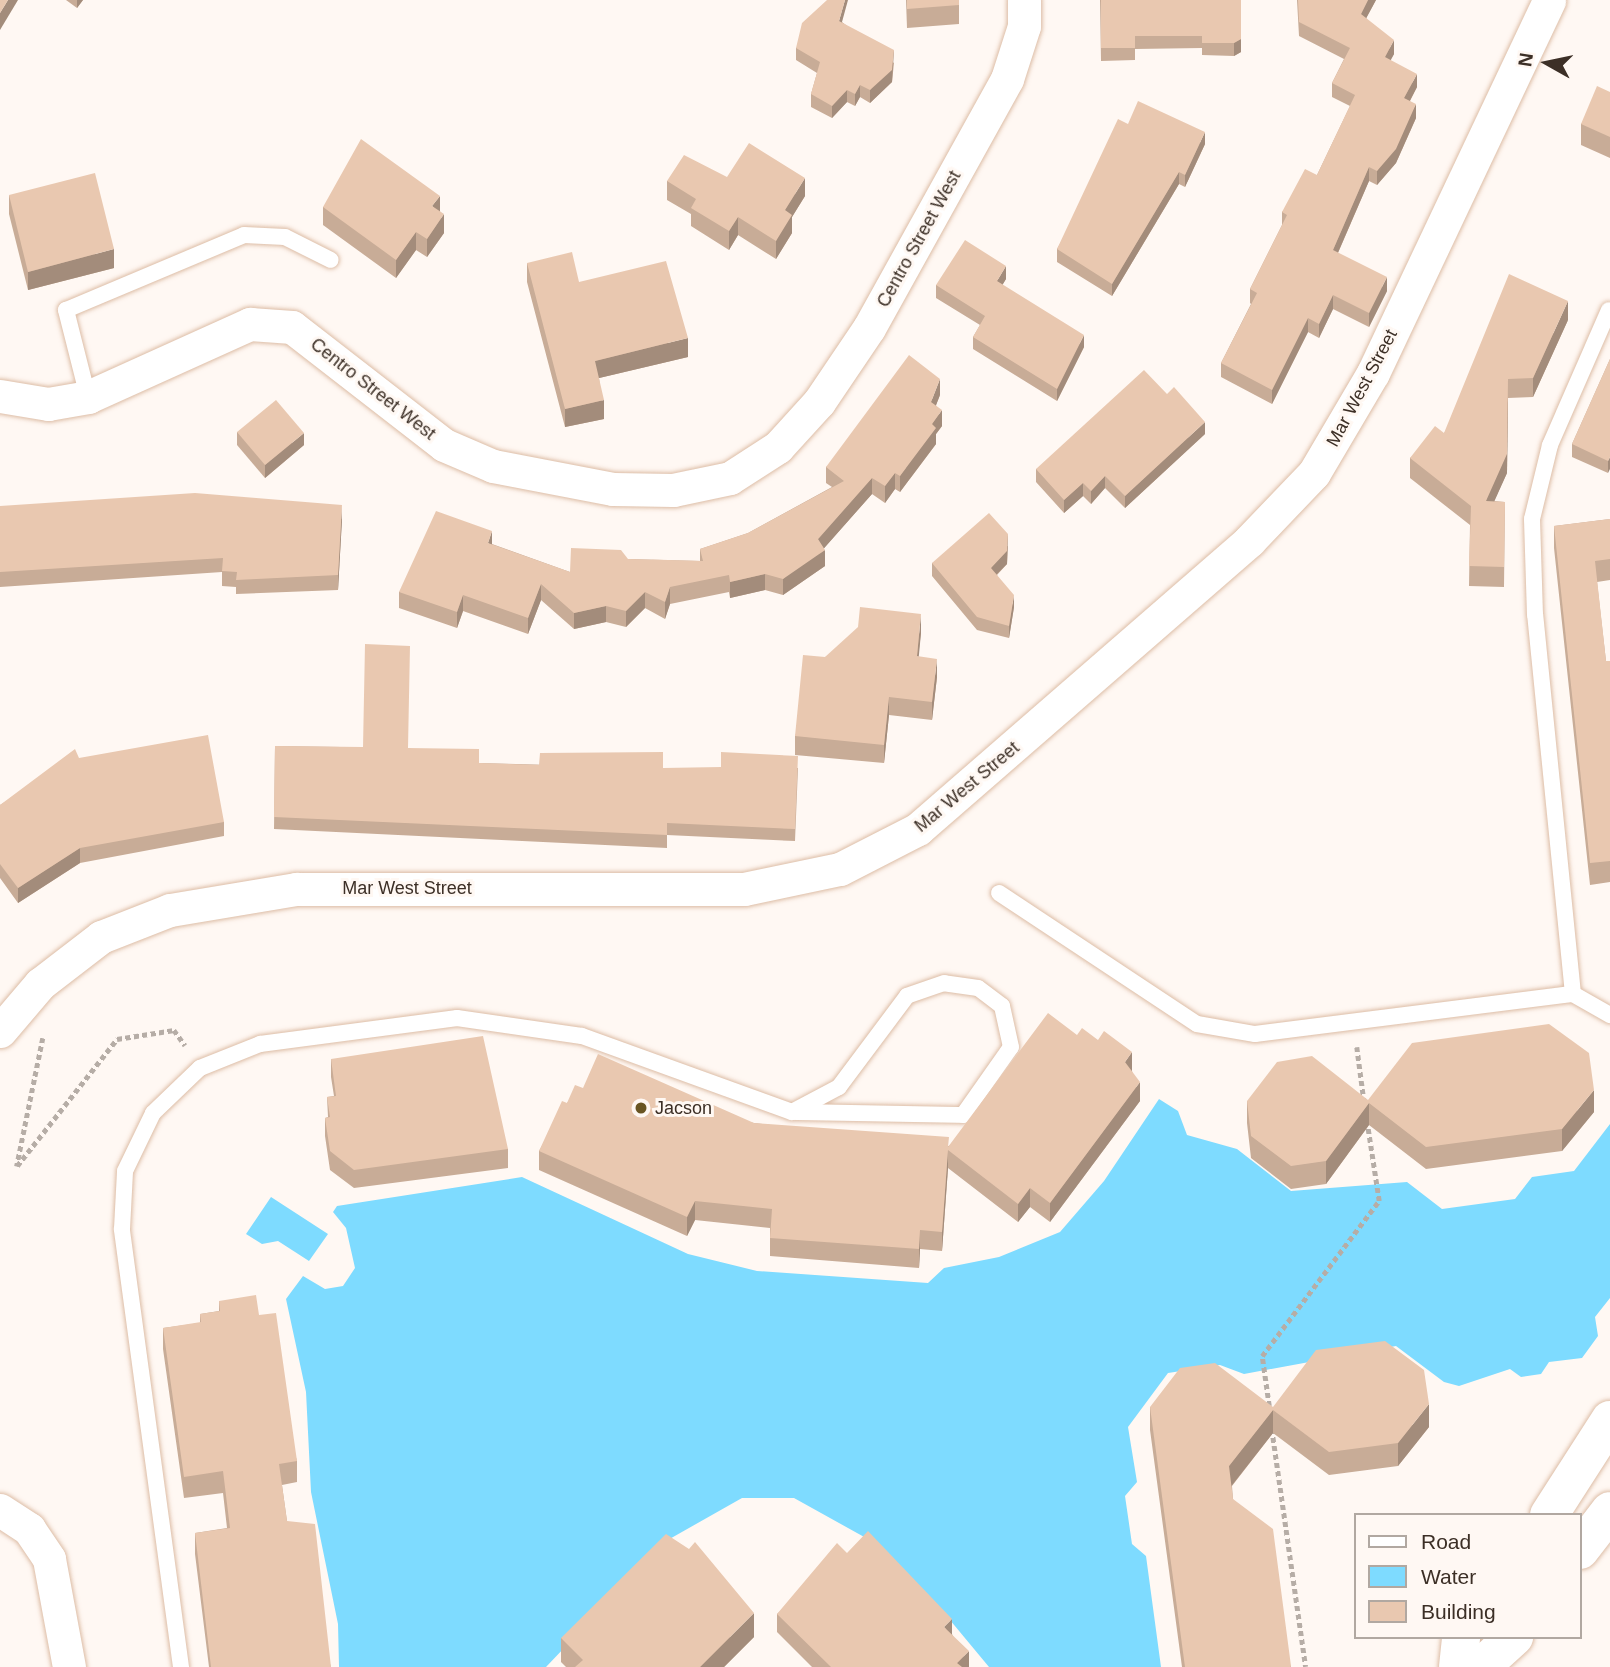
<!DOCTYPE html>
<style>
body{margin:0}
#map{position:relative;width:1610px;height:1667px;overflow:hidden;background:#fff8f3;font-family:Arial,sans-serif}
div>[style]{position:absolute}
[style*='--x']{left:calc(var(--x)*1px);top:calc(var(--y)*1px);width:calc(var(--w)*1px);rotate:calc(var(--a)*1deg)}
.water>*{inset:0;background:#7edbff}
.path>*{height:4.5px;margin-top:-2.25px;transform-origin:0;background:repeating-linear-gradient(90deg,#b6ada6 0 5px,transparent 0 8.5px)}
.roads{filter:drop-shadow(0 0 2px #ddbda6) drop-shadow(0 0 2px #ddbda6)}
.service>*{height:16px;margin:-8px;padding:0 8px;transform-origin:8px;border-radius:8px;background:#fff}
.minor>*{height:33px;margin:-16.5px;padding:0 16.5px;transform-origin:16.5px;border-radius:16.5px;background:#fff}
.tertiary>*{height:38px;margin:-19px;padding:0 19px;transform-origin:19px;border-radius:19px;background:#fff}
.wall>*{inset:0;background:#c8ac97}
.shaded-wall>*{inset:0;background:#a38c7b}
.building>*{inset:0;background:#e9c8b0}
.dots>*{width:19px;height:19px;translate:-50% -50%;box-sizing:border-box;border:4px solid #fff8f3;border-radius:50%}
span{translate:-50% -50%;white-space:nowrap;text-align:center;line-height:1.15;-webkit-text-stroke:6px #fff8f3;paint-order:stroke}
.street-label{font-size:18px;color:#3c2f26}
.poi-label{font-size:18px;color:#3c2f26}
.left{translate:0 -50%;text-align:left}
.legend{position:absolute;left:1354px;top:1513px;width:228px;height:126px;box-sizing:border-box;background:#fff8f3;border:2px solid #b1a8a1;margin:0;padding:9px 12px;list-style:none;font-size:21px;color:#3c2f26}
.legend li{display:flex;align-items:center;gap:14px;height:35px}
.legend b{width:35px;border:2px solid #b1a8a1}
.north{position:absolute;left:1512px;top:28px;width:70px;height:70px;-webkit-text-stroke:5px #fff8f3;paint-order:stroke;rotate:279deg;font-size:19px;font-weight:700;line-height:28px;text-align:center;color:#3c2f26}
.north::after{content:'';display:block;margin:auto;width:24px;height:32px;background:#3c2f26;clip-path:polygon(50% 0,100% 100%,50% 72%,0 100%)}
</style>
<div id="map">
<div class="water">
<i style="clip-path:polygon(1159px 1099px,1178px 1111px,1187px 1135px,1237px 1149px,1291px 1191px,1407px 1182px,1442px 1209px,1515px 1199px,1532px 1177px,1574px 1171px,1610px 1124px,1610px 1298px,1595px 1317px,1598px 1336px,1582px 1358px,1549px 1362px,1541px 1374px,1521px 1377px,1510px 1369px,1459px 1386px,1444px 1382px,1396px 1346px,1244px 1374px,1220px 1365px,1168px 1373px,1128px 1427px,1137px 1482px,1125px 1496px,1132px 1544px,1146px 1556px,1161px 1667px,989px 1667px,935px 1602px,866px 1538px,794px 1498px,742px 1498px,666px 1541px,546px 1667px,339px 1667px,338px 1624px,311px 1492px,306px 1392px,286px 1299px,303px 1276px,325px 1289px,343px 1286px,355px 1268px,346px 1228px,333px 1212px,337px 1206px,522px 1177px,688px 1254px,757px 1271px,928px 1283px,944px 1268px,999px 1257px,1060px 1232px,1104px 1181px)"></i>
<i style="clip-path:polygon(271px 1197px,328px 1234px,309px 1261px,278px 1241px,262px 1244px,246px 1234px)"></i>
</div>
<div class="path">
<i style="--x:43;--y:1038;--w:131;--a:101.5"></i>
<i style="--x:17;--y:1166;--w:162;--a:-51.8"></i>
<i style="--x:117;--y:1039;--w:58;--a:-9"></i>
<i style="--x:174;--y:1030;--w:19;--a:54"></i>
<i style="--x:1357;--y:1047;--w:53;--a:82.5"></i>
<i style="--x:1269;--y:1406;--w:50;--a:-98"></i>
<i style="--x:1262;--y:1356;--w:194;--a:-53"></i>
<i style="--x:1379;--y:1201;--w:79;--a:-98.7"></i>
<i style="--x:1272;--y:1429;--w:240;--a:81.9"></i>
</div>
<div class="roads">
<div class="service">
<i style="--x:88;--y:397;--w:90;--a:-104.2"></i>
<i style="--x:66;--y:310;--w:193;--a:-22.8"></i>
<i style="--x:244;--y:235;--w:41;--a:2.8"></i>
<i style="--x:285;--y:237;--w:51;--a:26.6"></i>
<i style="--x:999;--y:893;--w:237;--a:33.5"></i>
<i style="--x:1197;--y:1024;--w:59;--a:9.8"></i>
<i style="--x:1255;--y:1034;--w:321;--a:-7.2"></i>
<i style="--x:1573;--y:994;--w:43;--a:29.6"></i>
<i style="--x:1573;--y:994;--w:381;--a:-95.7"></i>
<i style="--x:1535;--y:615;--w:96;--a:-91.8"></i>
<i style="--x:1532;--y:519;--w:76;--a:-76.3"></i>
<i style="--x:1550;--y:445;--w:147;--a:-66.4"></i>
<i style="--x:181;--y:1667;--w:442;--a:-97.7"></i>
<i style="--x:122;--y:1229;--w:58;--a:-87"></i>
<i style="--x:125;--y:1171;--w:64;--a:-64.2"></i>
<i style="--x:153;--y:1113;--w:65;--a:-43.8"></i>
<i style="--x:200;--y:1068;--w:65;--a:-21.8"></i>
<i style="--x:260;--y:1044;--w:199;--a:-7.5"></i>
<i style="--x:457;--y:1018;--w:126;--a:8.2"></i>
<i style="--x:582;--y:1036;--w:223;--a:19.9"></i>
<i style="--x:792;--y:1112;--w:171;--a:1"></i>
<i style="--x:963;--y:1115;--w:83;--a:-54.8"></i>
<i style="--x:1011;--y:1047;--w:42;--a:-102.4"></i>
<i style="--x:1002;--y:1006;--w:30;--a:-143"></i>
<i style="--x:978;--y:988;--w:34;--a:-172"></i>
<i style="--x:944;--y:983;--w:39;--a:161"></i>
<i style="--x:907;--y:996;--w:114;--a:126.8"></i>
<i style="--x:839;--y:1087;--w:53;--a:152"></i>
</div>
<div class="minor">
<i style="--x:0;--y:396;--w:49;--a:9.5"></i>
<i style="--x:48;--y:404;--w:41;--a:-9.9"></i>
<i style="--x:88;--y:397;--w:178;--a:-24.3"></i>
<i style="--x:250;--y:324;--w:42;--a:4.1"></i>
<i style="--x:292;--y:327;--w:192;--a:37.8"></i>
<i style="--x:444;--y:445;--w:53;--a:23.2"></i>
<i style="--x:493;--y:466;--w:122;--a:10.9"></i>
<i style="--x:613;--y:489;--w:60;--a:1"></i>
<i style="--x:673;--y:490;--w:58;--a:-11.9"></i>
<i style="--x:730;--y:478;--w:57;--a:-32.9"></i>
<i style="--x:778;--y:447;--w:61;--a:-47.7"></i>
<i style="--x:819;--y:402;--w:89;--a:-56"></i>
<i style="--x:869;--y:328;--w:285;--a:-61"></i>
<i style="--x:1007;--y:79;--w:56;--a:-72.2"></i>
<i style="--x:1024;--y:26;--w:26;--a:-90"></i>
<i style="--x:0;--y:1031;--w:62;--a:-49.6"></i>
<i style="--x:40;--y:984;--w:77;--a:-37.6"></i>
<i style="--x:101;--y:937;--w:74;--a:-21.4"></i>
<i style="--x:170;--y:910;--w:128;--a:-9.5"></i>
<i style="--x:296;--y:889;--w:448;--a:0"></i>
<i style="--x:744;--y:889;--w:98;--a:-11.8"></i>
<i style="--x:840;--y:869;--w:88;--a:-27.1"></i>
<i style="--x:918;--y:829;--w:439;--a:-41"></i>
<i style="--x:1249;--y:541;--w:94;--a:-46.3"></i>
<i style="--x:1314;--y:473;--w:116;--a:-59.5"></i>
<i style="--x:1373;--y:373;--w:412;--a:-64.7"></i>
<i style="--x:0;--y:1510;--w:35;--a:33"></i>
<i style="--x:29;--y:1529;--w:36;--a:56"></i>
<i style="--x:49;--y:1559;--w:110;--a:79.5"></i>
</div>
<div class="tertiary">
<i style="--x:1549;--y:1515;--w:113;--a:-57.3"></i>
<i style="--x:1580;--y:1550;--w:49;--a:-52.4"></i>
<i style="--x:1458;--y:1667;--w:30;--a:-84"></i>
<i style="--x:1481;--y:1667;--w:45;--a:-42.3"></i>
</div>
</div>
<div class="wall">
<i style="clip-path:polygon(66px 0,83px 0,77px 8px)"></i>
<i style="clip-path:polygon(906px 0,959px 0,959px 24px,907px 28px)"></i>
<i style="clip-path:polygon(1100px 0,1241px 0,1241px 52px,1234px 56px,1202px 55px,1202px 48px,1135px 49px,1135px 60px,1101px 61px)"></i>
<i style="clip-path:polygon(1297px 0,1376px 0,1366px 18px,1394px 54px,1390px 60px,1417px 87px,1410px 101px,1416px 118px,1396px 163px,1377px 185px,1369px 181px,1338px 253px,1387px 291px,1369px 327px,1333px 309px,1319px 338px,1308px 332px,1272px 404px,1221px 377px,1221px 363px,1251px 304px,1250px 303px,1250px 289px,1282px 225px,1282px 212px,1317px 175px,1350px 106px,1332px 97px,1332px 83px,1344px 59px,1299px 36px)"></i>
<i style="clip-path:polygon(842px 22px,894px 63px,892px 82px,870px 103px,860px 97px,855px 106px,847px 102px,832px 118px,811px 107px,811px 94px,817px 73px,796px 60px,796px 48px)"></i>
<i style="clip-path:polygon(1610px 92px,1610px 158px,1581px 145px,1581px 124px)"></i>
<i style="clip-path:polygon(1128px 124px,1205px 144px,1185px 187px,1179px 184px,1112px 296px,1057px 262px,1057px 249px)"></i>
<i style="clip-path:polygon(727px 177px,805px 196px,792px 217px,792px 233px,776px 259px,738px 235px,729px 250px,691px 226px,691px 214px,667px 200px,667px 181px)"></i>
<i style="clip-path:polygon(9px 195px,114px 268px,28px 290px,9px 214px)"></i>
<i style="clip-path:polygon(323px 207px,440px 211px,444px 233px,427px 257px,416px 250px,396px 278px,323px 225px)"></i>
<i style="clip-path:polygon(527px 263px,579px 282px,688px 357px,599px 378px,604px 419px,565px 427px,527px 282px)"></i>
<i style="clip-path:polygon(1006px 279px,1002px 285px,1084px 347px,1057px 401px,973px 349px,973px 337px,980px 325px,936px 298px,936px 285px)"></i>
<i style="clip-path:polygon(1568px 320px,1533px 397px,1508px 398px,1507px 473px,1494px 501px,1505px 502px,1504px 587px,1469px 586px,1470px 525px,1410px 478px,1410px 458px,1444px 433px)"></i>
<i style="clip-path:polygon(1610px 359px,1608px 473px,1572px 457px,1572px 444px)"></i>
<i style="clip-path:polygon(940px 395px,936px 405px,942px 426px,936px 434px,936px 444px,900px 492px,895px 489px,885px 503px,872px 494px,824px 548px,825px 566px,783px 595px,765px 590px,730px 598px,729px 592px,670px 604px,665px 619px,645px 608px,626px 627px,606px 622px,574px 629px,541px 600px,528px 634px,463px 611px,457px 628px,399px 608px,399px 592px,492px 544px,570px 572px,628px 559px,700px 561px,700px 549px,748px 533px,832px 487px,826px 483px,826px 467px)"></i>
<i style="clip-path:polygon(237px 432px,304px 445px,265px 478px,237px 445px)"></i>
<i style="clip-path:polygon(1205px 434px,1125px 508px,1105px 488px,1091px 504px,1083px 496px,1064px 513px,1036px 482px,1036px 469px)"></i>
<i style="clip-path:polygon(0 506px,342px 519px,338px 590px,236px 594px,236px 587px,222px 586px,222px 572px,0 587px)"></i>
<i style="clip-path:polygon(1610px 519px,1610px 580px,1597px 582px,1606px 661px,1610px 661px,1610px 882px,1590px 885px,1554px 548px,1554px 526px)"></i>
<i style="clip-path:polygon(1008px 546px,1007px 564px,997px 575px,1014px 607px,1009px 638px,977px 630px,932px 576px,932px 563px)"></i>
<i style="clip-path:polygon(921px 633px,918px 657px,937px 677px,932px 720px,889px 715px,884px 763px,795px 755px,795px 736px,825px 657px)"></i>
<i style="clip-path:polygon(275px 746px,408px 748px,479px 763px,663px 768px,798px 768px,795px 841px,667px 835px,667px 848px,274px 829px)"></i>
<i style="clip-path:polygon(79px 758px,224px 822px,224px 836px,80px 863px,18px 903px,0 878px,0 805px)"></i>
<i style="clip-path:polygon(1077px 1035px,1132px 1070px,1132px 1071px,1140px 1101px,1050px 1222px,1030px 1207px,1018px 1222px,948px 1168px,942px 1251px,920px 1249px,919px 1268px,770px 1256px,770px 1228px,695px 1220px,687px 1236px,539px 1170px,539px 1151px,567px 1103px,583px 1088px,754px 1123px,949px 1146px)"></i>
<i style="clip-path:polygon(331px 1059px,508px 1149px,508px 1168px,354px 1188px,330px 1170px,325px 1136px,325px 1118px,328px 1117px,327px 1097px,334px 1096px,331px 1077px)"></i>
<i style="clip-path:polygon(1368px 1100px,1594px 1112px,1562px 1151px,1426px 1169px,1369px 1125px,1326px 1184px,1291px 1189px,1251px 1158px,1247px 1123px,1247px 1101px)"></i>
<i style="clip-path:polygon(219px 1301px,259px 1315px,297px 1461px,297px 1482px,282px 1485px,287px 1521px,331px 1667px,209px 1667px,195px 1554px,195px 1533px,227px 1528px,223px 1493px,184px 1498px,163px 1349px,163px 1328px,200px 1323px,200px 1314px,219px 1311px)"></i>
<i style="clip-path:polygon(1150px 1407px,1273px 1407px,1429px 1427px,1398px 1466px,1329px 1475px,1273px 1433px,1232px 1486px,1233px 1499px,1291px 1667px,1182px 1667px,1150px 1430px)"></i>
<i style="clip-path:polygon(847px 1553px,952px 1634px,969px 1667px,812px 1667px,777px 1632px,777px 1614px)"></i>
<i style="clip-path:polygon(754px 1637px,724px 1667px,566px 1667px,561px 1662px,561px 1638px)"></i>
</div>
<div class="shaded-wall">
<i style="clip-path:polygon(8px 0,18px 0,0 30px,0 13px)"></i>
<i style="clip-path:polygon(77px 0,83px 0,77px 8px)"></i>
<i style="clip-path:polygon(845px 0,848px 0,839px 33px,839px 21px)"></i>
<i style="clip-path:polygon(1368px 0,1376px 0,1361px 28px,1361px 14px)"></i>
<i style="clip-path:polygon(1241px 39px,1241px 52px,1234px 56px,1234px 43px)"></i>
<i style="clip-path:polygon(1394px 40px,1394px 54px,1385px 71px,1385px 57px)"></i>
<i style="clip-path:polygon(894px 50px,892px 82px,870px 103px,870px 90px)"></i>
<i style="clip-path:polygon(1417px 74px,1417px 87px,1404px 112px,1404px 98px)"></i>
<i style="clip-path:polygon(860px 85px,860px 97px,855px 106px,855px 94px)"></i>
<i style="clip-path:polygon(847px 90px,847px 102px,832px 118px,832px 106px)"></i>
<i style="clip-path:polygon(1416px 104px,1416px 118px,1396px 163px,1377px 185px,1377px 171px)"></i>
<i style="clip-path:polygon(1205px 132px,1205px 144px,1185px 187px,1185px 175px)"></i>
<i style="clip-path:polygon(1369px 167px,1369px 181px,1333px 264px,1333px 250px)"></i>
<i style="clip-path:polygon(1179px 172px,1179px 184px,1112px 296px,1112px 284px)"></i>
<i style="clip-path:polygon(805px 178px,805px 196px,792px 217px,792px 233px,776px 259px,776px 241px,785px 210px)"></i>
<i style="clip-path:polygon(440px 196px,440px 214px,432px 206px)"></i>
<i style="clip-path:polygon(444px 214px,444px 233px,427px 257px,427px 239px)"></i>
<i style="clip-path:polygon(738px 217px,738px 235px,729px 250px,729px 231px)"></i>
<i style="clip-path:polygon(416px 232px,416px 250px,396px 278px,396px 260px)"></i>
<i style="clip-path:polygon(114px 249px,114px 268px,28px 290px,28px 272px)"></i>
<i style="clip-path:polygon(1006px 266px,1006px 279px,997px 294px,997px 281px)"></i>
<i style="clip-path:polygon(1387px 277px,1387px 291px,1369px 327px,1369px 313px)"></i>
<i style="clip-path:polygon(1333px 295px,1333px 309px,1319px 338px,1319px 324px)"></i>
<i style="clip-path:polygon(1568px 301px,1568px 320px,1533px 397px,1533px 378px)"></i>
<i style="clip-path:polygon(1308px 318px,1308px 332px,1272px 404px,1272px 390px)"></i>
<i style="clip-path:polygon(1084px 335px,1084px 347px,1057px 401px,1057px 389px)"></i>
<i style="clip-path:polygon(688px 338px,688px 357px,595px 379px,595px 361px)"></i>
<i style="clip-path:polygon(940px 379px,940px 395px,931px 418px,931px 402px)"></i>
<i style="clip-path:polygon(1508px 398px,1507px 473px,1486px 520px,1486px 501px)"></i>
<i style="clip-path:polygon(604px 400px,604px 419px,565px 427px,565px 409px)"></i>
<i style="clip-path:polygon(942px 410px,942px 426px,936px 434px,936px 444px,900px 492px,900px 476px,932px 424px)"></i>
<i style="clip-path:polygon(1205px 422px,1205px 434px,1125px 508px,1125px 496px)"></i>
<i style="clip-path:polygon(304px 433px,304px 445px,265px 478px,265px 465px)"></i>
<i style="clip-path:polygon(1610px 457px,1610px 469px,1608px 473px,1608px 461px)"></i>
<i style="clip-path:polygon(895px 473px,895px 489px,885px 503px,885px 486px)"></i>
<i style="clip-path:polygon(1105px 476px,1105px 488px,1091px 504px,1091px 491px)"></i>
<i style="clip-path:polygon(872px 478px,872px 494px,819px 554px,825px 550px,825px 566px,783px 595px,783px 579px)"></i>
<i style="clip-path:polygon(1083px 483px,1083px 496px,1064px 513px,1064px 500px)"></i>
<i style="clip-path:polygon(342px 505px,342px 519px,338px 590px,338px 575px)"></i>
<i style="clip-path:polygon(492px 531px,492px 547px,488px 543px)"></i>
<i style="clip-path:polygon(1008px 534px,1007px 564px,991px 580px,991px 568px)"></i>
<i style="clip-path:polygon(765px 574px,765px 590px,730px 598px,730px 582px)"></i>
<i style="clip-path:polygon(541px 584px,541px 600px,528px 634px,528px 618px)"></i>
<i style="clip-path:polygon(670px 587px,670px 604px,665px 619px,665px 602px)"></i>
<i style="clip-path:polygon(645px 592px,645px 608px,626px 627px,626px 611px)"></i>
<i style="clip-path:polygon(463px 595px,463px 611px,457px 628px,457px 612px)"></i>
<i style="clip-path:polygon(1014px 595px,1014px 607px,1009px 638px,1009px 626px)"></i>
<i style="clip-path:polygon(606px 606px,606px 622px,574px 629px,574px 613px)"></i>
<i style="clip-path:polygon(921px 614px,921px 633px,917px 675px,917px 656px)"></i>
<i style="clip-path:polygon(937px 659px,937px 677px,932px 720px,932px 702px)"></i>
<i style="clip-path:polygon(889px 697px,889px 715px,884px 763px,884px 745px)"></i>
<i style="clip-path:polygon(80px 848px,80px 863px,18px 903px,18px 888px)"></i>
<i style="clip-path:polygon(1132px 1052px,1132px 1070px,1125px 1081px,1125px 1062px)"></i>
<i style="clip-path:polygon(1140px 1082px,1140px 1101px,1050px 1222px,1050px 1203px)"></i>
<i style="clip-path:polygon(1594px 1090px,1594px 1112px,1562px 1151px,1562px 1129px)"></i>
<i style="clip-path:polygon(1369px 1103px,1369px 1125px,1326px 1184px,1326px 1161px)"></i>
<i style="clip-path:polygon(948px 1150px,948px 1168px,942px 1251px,942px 1232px)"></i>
<i style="clip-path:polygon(1030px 1188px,1030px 1207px,1018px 1222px,1018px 1204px)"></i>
<i style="clip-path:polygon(695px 1201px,695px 1220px,687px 1236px,687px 1217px)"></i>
<i style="clip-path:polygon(920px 1230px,920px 1249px,919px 1268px,919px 1249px)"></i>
<i style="clip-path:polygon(1429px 1404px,1429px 1427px,1398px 1466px,1398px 1443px)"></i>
<i style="clip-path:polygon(1273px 1410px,1273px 1433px,1229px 1489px,1229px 1466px)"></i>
<i style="clip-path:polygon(754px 1613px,754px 1637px,724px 1667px,700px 1667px)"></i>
<i style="clip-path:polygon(952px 1619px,952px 1637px,944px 1627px)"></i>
<i style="clip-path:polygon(969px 1651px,969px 1667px,957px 1667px,957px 1663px)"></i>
</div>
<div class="building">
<i style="clip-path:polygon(0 0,8px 0,0 13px)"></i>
<i style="clip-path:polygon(827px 0,845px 0,839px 21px,894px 50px,892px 70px,870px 90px,860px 85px,855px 94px,847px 90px,832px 106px,811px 94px,820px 62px,796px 48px,802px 23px)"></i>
<i style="clip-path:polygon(907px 0,959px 0,959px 5px,907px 9px)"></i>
<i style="clip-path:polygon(1101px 0,1241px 0,1241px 39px,1234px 43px,1202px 43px,1202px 36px,1135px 36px,1135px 48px,1101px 48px)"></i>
<i style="clip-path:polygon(1298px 0,1368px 0,1361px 14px,1394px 40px,1385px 57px,1417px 74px,1404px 98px,1416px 104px,1396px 149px,1377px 171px,1369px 167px,1333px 250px,1387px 277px,1369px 313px,1333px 295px,1319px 324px,1308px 318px,1272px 390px,1221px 363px,1257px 293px,1250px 289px,1287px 215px,1282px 212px,1305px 169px,1317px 175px,1355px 95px,1332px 83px,1350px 48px,1299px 22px)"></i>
<i style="clip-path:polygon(1597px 86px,1610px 92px,1610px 137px,1581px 124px)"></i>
<i style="clip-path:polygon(1138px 101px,1205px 132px,1185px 175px,1179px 172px,1112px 284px,1057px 249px,1118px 119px,1128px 124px)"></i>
<i style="clip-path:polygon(361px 139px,440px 196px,432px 206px,444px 214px,427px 239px,416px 232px,396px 260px,323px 207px)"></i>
<i style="clip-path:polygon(749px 143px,805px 178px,785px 210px,792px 215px,776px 241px,738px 217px,729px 231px,691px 208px,696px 199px,667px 181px,684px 155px,727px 177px)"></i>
<i style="clip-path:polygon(95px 173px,114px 249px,28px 272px,9px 195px)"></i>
<i style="clip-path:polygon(965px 240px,1006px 266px,997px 281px,1084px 335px,1057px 389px,973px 337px,985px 316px,936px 285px)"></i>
<i style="clip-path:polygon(572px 252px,579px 282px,666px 261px,688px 338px,595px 361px,604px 400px,565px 409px,527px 263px)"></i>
<i style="clip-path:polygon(1509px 274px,1568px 301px,1533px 378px,1508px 379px,1507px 454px,1486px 501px,1505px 502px,1504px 567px,1469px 566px,1471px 506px,1410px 458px,1435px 426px,1444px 433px)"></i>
<i style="clip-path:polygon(909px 355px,940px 379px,931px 402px,942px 410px,932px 424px,936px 428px,900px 476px,895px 473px,885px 486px,872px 478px,818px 539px,825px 550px,783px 579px,765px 574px,730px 582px,729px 575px,670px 587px,665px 602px,645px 592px,626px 611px,606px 606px,574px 613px,541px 584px,528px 618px,463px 595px,457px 612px,399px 592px,436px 511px,492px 531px,488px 543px,570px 572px,571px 548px,621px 550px,628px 559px,703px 561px,700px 549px,748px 533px,844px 481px,826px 467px)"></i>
<i style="clip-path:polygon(1610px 359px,1610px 457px,1608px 461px,1572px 444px)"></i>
<i style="clip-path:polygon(1144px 370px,1167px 394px,1174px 387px,1205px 422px,1125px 496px,1105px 476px,1091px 491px,1083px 483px,1064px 500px,1036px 469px)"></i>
<i style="clip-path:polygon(276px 400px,304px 433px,265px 465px,237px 432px)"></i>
<i style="clip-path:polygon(195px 493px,342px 505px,338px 575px,236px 580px,237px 572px,222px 571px,223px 558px,0 572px,0 506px)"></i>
<i style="clip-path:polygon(989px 513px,1008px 534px,1007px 551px,991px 568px,1014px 595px,1009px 626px,977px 617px,932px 563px)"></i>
<i style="clip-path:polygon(1610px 519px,1610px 559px,1595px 561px,1606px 661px,1610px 661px,1610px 861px,1590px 863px,1554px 526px)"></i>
<i style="clip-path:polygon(860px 607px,921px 614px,917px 656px,937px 659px,932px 702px,889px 697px,884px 745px,795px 736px,803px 655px,825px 657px,858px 627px)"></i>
<i style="clip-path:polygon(365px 644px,410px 646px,408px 748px,479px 749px,479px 763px,539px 765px,540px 753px,663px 752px,663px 768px,721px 767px,721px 752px,798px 756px,795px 829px,667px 823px,667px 835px,274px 817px,275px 746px,363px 747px)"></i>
<i style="clip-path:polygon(208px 735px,224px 822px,80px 848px,18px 888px,0 864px,0 805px,75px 749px,79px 758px)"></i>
<i style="clip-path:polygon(1048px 1013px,1077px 1035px,1082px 1028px,1098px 1040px,1104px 1031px,1132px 1052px,1125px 1062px,1140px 1082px,1050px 1203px,1030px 1188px,1018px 1204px,948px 1150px,942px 1232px,920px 1230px,919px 1249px,770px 1238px,772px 1209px,695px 1201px,687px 1217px,539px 1151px,562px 1101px,567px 1103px,575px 1085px,583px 1088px,598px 1054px,754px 1123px,949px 1137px,948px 1147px)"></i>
<i style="clip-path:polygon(1549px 1024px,1589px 1053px,1594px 1090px,1562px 1129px,1426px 1147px,1369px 1103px,1326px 1161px,1291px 1166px,1251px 1136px,1247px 1101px,1277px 1062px,1312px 1056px,1368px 1100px,1412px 1043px)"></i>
<i style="clip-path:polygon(483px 1036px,508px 1149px,354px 1170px,330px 1151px,325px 1118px,330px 1117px,327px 1097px,336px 1096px,331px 1059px)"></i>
<i style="clip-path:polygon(256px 1295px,259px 1315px,276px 1313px,297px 1461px,279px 1464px,287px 1521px,315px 1524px,331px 1667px,211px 1667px,195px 1533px,230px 1528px,223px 1471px,184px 1477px,163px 1328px,201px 1322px,200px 1314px,220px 1311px,219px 1301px)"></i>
<i style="clip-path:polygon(1385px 1341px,1424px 1370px,1429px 1404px,1398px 1443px,1329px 1452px,1273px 1410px,1229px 1466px,1233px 1499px,1273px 1529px,1291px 1666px,1290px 1667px,1185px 1667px,1150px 1407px,1180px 1368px,1215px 1363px,1273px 1407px,1316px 1350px)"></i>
<i style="clip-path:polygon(868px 1531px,952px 1619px,944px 1627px,969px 1651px,957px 1663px,962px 1667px,831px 1667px,777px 1614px,837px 1543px,847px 1553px)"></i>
<i style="clip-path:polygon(666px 1534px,689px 1549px,695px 1542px,754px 1613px,700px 1667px,575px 1667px,583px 1660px,561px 1638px)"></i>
</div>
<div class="dots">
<i style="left:641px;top:1108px;background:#695523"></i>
</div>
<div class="street-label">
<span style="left:919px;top:239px;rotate:-61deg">Centro Street West</span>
<span style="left:1362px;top:388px;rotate:-62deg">Mar West Street</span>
<span style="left:373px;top:389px;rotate:38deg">Centro Street West</span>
<span style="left:967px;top:787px;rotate:-40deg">Mar West Street</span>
<span style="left:407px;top:888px">Mar West Street</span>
</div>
<div class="poi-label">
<span class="left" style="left:655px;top:1108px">Jacson</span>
</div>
<ul class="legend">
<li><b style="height:9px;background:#fff"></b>Road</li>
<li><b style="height:19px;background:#7edbff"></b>Water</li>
<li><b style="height:19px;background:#e9c8b0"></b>Building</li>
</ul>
<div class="north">N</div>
</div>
